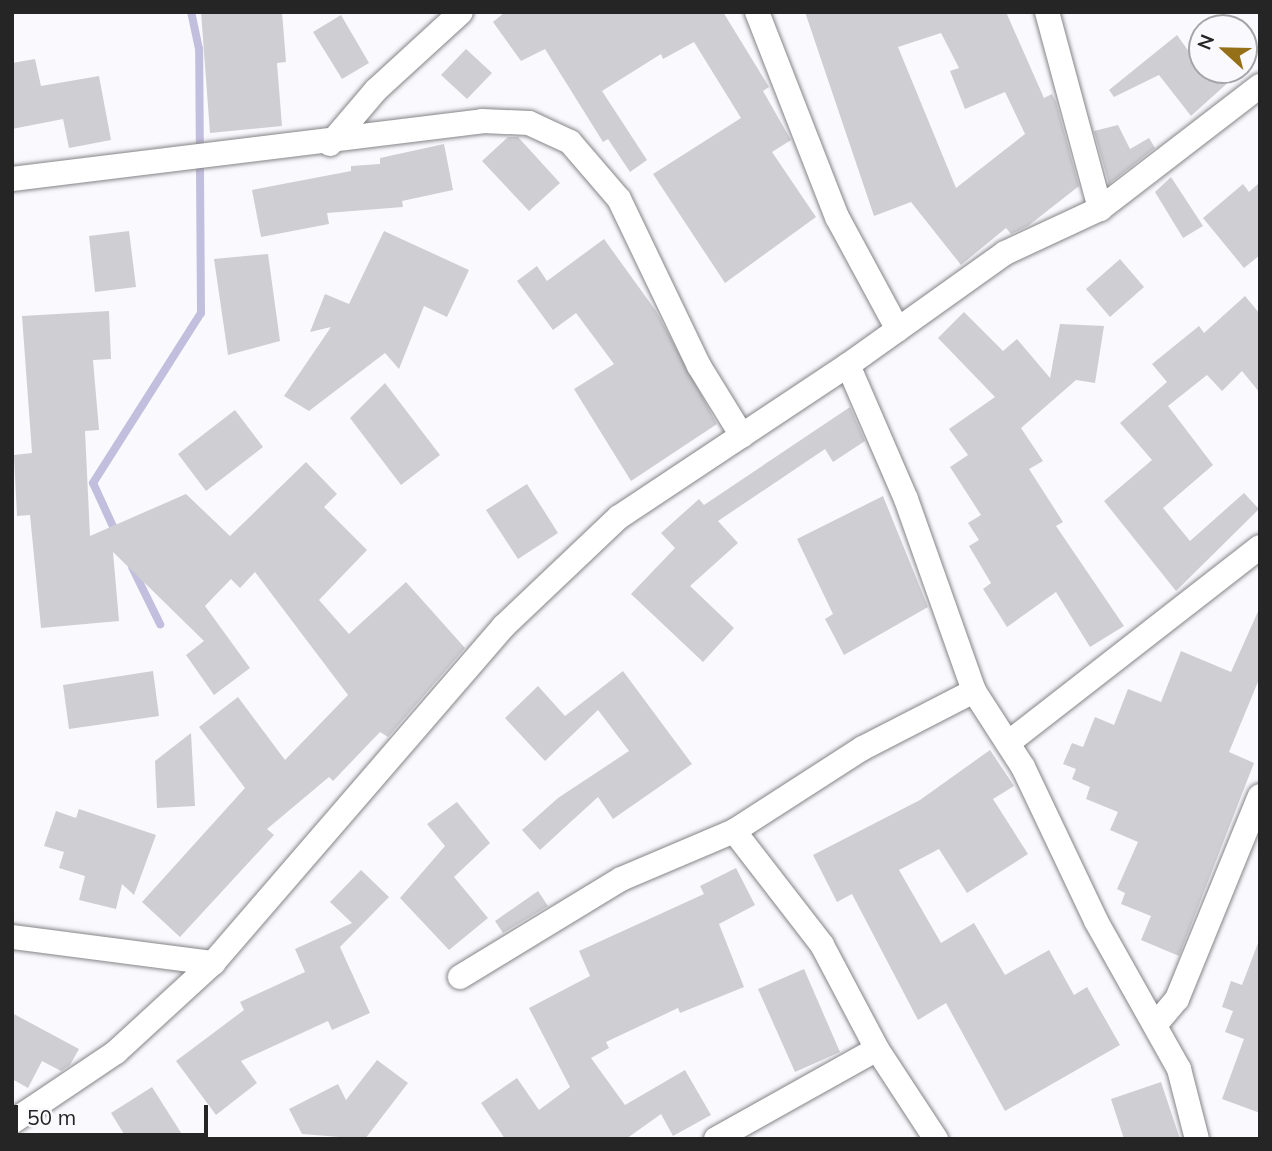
<!DOCTYPE html>
<style>
body{margin:0}
#map{position:relative;width:1272px;height:1151px;overflow:hidden;background:#fafafe;font-family:Mulish,sans-serif}
div>[style]{position:absolute}
[style*='--x']{left:calc(var(--x)*1px);top:calc(var(--y)*1px);width:calc(var(--w)*1px);rotate:calc(var(--a)*1deg)}
.stream>*{height:8px;margin:-4px;padding:0 4px;transform-origin:4px;border-radius:4px;background:#c2bede}
.building>*{inset:0;background:#cfcfd3}
.roads{filter:drop-shadow(0 0 2px #858588) drop-shadow(0 0 2px #858588)}
.street>*{height:24px;margin:-12px;padding:0 12px;transform-origin:12px;border-radius:12px;background:#fff}
span{translate:-50% -50%;white-space:nowrap;text-align:center;line-height:1.15;-webkit-text-stroke:5px #fafafe;paint-order:stroke}
.frame{position:absolute;inset:0;border:14px solid #252526;pointer-events:none}
.north{position:absolute;left:1188px;top:14px;width:70px;height:70px;box-sizing:border-box;background:#fafafe;border:2px solid #a5a5a8;border-radius:50%;rotate:292deg;font-size:19px;font-weight:700;line-height:28px;text-align:center;color:#252526}
.north::after{content:'';display:block;margin:auto;width:24px;height:32px;background:#966f19;clip-path:polygon(50% 0,100% 100%,50% 72%,0 100%)}
.scale{position:absolute;left:14px;top:1105px;width:194px;height:32px;box-sizing:border-box;border:4px solid #252526;border-top:0;padding-left:9px;font-size:21px;line-height:24px;white-space:nowrap;color:#252526;-webkit-text-stroke:5px #fafafe;paint-order:stroke}
</style>
<div id="map">
<div class="stream">
<i style="--x:116;--y:533;--w:55;--a:-114.7"></i>
<i style="--x:93;--y:483;--w:201;--a:-57.6"></i>
<i style="--x:201;--y:313;--w:264;--a:-90.4"></i>
<i style="--x:199;--y:49;--w:38;--a:-102"></i>
<i style="--x:132;--y:567;--w:64;--a:63.8"></i>
</div>
<div class="building">
<i style="clip-path:polygon(201px 12px,282px 12px,286px 62px,277px 63px,282px 126px,210px 133px)"></i>
<i style="clip-path:polygon(505px 12px,723px 12px,769px 87px,763px 91px,791px 140px,772px 152px,816px 217px,725px 283px,653px 174px,741px 118px,694px 42px,663px 59px,661px 54px,602px 91px,647px 160px,630px 172px,608px 139px,603px 142px,545px 49px,521px 61px,493px 22px)"></i>
<i style="clip-path:polygon(evenodd,805px 12px,1006px 12px,1044px 98px,1052px 94px,1056px 102px,1079px 186px,1028px 226px,1011px 234px,1006px 228px,961px 265px,911px 202px,874px 216px,805px 12px,941px 33px,959px 68px,950px 71px,965px 109px,1005px 92px,1025px 134px,956px 188px,898px 47px,941px 33px)"></i>
<i style="clip-path:polygon(341px 15px,369px 63px,342px 79px,313px 32px)"></i>
<i style="clip-path:polygon(1177px 35px,1202px 70px,1242px 70px,1191px 116px,1159px 75px,1114px 97px,1109px 90px)"></i>
<i style="clip-path:polygon(466px 49px,492px 73px,467px 99px,441px 75px)"></i>
<i style="clip-path:polygon(35px 59px,41px 86px,99px 76px,111px 140px,69px 148px,63px 119px,12px 129px,12px 63px)"></i>
<i style="clip-path:polygon(1118px 125px,1130px 149px,1149px 138px,1155px 148px,1109px 184px,1094px 131px)"></i>
<i style="clip-path:polygon(508px 137px,518px 137px,560px 183px,529px 211px,482px 161px)"></i>
<i style="clip-path:polygon(444px 144px,453px 190px,402px 201px,403px 207px,327px 213px,329px 224px,261px 237px,252px 190px,351px 171px,351px 166px,380px 164px,380px 158px)"></i>
<i style="clip-path:polygon(1171px 177px,1203px 226px,1183px 238px,1155px 192px)"></i>
<i style="clip-path:polygon(1260px 182px,1260px 255px,1244px 268px,1203px 218px,1243px 184px,1249px 192px)"></i>
<i style="clip-path:polygon(129px 231px,136px 287px,95px 292px,89px 236px)"></i>
<i style="clip-path:polygon(384px 231px,469px 270px,447px 317px,424px 306px,399px 369px,385px 353px,309px 411px,284px 396px,331px 327px,310px 332px,325px 294px,349px 304px)"></i>
<i style="clip-path:polygon(604px 239px,656px 311px,717px 424px,631px 481px,574px 389px,614px 364px,576px 313px,553px 330px,517px 281px,537px 266px,547px 281px)"></i>
<i style="clip-path:polygon(268px 254px,280px 341px,228px 355px,214px 259px)"></i>
<i style="clip-path:polygon(1120px 259px,1144px 287px,1110px 317px,1086px 289px)"></i>
<i style="clip-path:polygon(1245px 296px,1260px 314px,1260px 393px,1242px 371px,1222px 391px,1207px 375px,1168px 406px,1213px 465px,1163px 508px,1190px 541px,1244px 493px,1259px 509px,1176px 591px,1104px 501px,1152px 460px,1120px 423px,1167px 382px,1152px 364px,1199px 326px,1204px 333px)"></i>
<i style="clip-path:polygon(109px 311px,111px 359px,93px 360px,99px 430px,85px 431px,90px 536px,186px 494px,230px 536px,306px 462px,337px 494px,324px 507px,367px 550px,319px 600px,349px 634px,406px 582px,465px 648px,388px 737px,380px 732px,333px 781px,329px 777px,267px 829px,274px 835px,180px 937px,142px 902px,245px 788px,199px 727px,238px 697px,285px 760px,348px 695px,255px 572px,240px 588px,231px 579px,205px 606px,250px 668px,214px 695px,186px 655px,204px 641px,113px 552px,119px 621px,41px 628px,30px 515px,17px 516px,14px 455px,32px 453px,22px 316px)"></i>
<i style="clip-path:polygon(964px 312px,1003px 351px,1017px 339px,1050px 378px,1060px 324px,1104px 326px,1095px 383px,1076px 380px,1021px 428px,1043px 461px,1029px 469px,1063px 522px,1056px 526px,1124px 626px,1090px 647px,1056px 592px,1007px 627px,983px 589px,991px 583px,969px 546px,979px 540px,968px 523px,981px 515px,950px 467px,968px 455px,949px 429px,995px 397px,938px 338px)"></i>
<i style="clip-path:polygon(385px 383px,440px 455px,401px 485px,350px 418px)"></i>
<i style="clip-path:polygon(850px 407px,865px 441px,833px 462px,825px 449px,718px 521px,738px 543px,690px 586px,734px 628px,703px 662px,631px 594px,675px 548px,661px 533px,699px 499px,704px 505px)"></i>
<i style="clip-path:polygon(235px 410px,263px 447px,206px 491px,178px 454px)"></i>
<i style="clip-path:polygon(527px 484px,558px 533px,518px 559px,486px 510px)"></i>
<i style="clip-path:polygon(883px 496px,928px 607px,844px 655px,825px 619px,833px 614px,797px 539px)"></i>
<i style="clip-path:polygon(1260px 607px,1260px 677px,1229px 752px,1254px 763px,1179px 956px,1141px 940px,1151px 916px,1121px 904px,1125px 893px,1117px 889px,1138px 842px,1110px 830px,1118px 812px,1086px 799px,1090px 787px,1072px 779px,1076px 769px,1063px 764px,1072px 743px,1083px 747px,1095px 717px,1114px 725px,1128px 689px,1161px 702px,1181px 651px,1231px 672px)"></i>
<i style="clip-path:polygon(153px 671px,159px 716px,69px 729px,63px 685px)"></i>
<i style="clip-path:polygon(623px 671px,692px 764px,613px 819px,598px 797px,540px 850px,522px 830px,558px 798px,629px 751px,598px 710px,545px 761px,505px 718px,538px 686px,565px 716px)"></i>
<i style="clip-path:polygon(191px 733px,195px 806px,157px 808px,155px 761px)"></i>
<i style="clip-path:polygon(990px 750px,1014px 786px,993px 799px,1028px 854px,967px 893px,939px 849px,899px 870px,941px 943px,974px 923px,1005px 975px,1049px 950px,1074px 995px,1087px 987px,1120px 1045px,1005px 1111px,946px 1003px,918px 1020px,852px 894px,837px 902px,813px 855px,920px 800px)"></i>
<i style="clip-path:polygon(457px 802px,490px 843px,454px 877px,488px 918px,449px 950px,400px 898px,445px 846px,427px 824px)"></i>
<i style="clip-path:polygon(79px 809px,156px 835px,134px 895px,122px 884px,116px 909px,79px 900px,85px 876px,59px 868px,64px 852px,44px 846px,56px 811px,76px 818px)"></i>
<i style="clip-path:polygon(736px 868px,755px 905px,719px 924px,744px 987px,680px 1013px,678px 1008px,606px 1042px,609px 1048px,591px 1058px,625px 1105px,685px 1070px,711px 1115px,673px 1136px,661px 1114px,626px 1139px,505px 1139px,481px 1103px,517px 1078px,539px 1110px,570px 1087px,529px 1008px,590px 976px,579px 951px,704px 894px,700px 886px)"></i>
<i style="clip-path:polygon(361px 870px,389px 897px,340px 947px,370px 1013px,332px 1030px,328px 1021px,241px 1061px,257px 1083px,216px 1115px,176px 1061px,244px 1010px,240px 1002px,305px 972px,295px 949px,352px 923px,330px 902px)"></i>
<i style="clip-path:polygon(538px 891px,548px 906px,503px 933px,495px 921px)"></i>
<i style="clip-path:polygon(1258px 943px,1260px 944px,1260px 1113px,1222px 1099px,1244px 1039px,1225px 1032px,1233px 1011px,1222px 1007px,1231px 981px,1242px 985px)"></i>
<i style="clip-path:polygon(804px 969px,840px 1052px,795px 1072px,758px 989px)"></i>
<i style="clip-path:polygon(12px 1013px,79px 1049px,70px 1065px,61px 1071px,42px 1061px,28px 1088px,12px 1079px)"></i>
<i style="clip-path:polygon(377px 1060px,408px 1083px,365px 1139px,302px 1134px,289px 1109px,338px 1084px,346px 1100px)"></i>
<i style="clip-path:polygon(1161px 1082px,1180px 1139px,1124px 1139px,1111px 1099px)"></i>
<i style="clip-path:polygon(152px 1087px,185px 1139px,127px 1139px,111px 1113px)"></i>
</div>
<div class="roads">
<div class="street">
<i style="--x:757;--y:12;--w:220;--a:68.7"></i>
<i style="--x:837;--y:217;--w:128;--a:61.6"></i>
<i style="--x:1047;--y:12;--w:204;--a:74.9"></i>
<i style="--x:330;--y:144;--w:71;--a:-49.6"></i>
<i style="--x:376;--y:90;--w:115;--a:-42.5"></i>
<i style="--x:12;--y:179;--w:474;--a:-7"></i>
<i style="--x:482;--y:121;--w:47;--a:2.4"></i>
<i style="--x:529;--y:123;--w:45;--a:24.9"></i>
<i style="--x:570;--y:142;--w:75;--a:49.3"></i>
<i style="--x:619;--y:199;--w:185;--a:64.4"></i>
<i style="--x:699;--y:366;--w:82;--a:58.4"></i>
<i style="--x:848;--y:365;--w:146;--a:66.6"></i>
<i style="--x:906;--y:499;--w:204;--a:70.5"></i>
<i style="--x:974;--y:691;--w:90;--a:57.2"></i>
<i style="--x:1023;--y:767;--w:170;--a:64.6"></i>
<i style="--x:1096;--y:921;--w:170;--a:60.7"></i>
<i style="--x:1179;--y:1069;--w:72;--a:75.6"></i>
<i style="--x:1008;--y:743;--w:319;--a:-37.9"></i>
<i style="--x:734;--y:831;--w:144;--a:52.3"></i>
<i style="--x:822;--y:945;--w:118;--a:62.1"></i>
<i style="--x:877;--y:1049;--w:108;--a:56.8"></i>
<i style="--x:12;--y:937;--w:203;--a:7.4"></i>
<i style="--x:460;--y:977;--w:188;--a:-31.3"></i>
<i style="--x:621;--y:879;--w:123;--a:-23"></i>
<i style="--x:734;--y:831;--w:153;--a:-32.8"></i>
<i style="--x:863;--y:748;--w:125;--a:-27.2"></i>
<i style="--x:1156;--y:1024;--w:33;--a:-50"></i>
<i style="--x:1177;--y:999;--w:219;--a:-67.8"></i>
<i style="--x:12;--y:1122;--w:125;--a:-33.9"></i>
<i style="--x:116;--y:1052;--w:132;--a:-42.5"></i>
<i style="--x:213;--y:963;--w:445;--a:-49.2"></i>
<i style="--x:504;--y:626;--w:158;--a:-43.5"></i>
<i style="--x:619;--y:517;--w:275;--a:-33.6"></i>
<i style="--x:848;--y:365;--w:193;--a:-35.5"></i>
<i style="--x:1005;--y:253;--w:105;--a:-24.9"></i>
<i style="--x:1100;--y:209;--w:202;--a:-37.6"></i>
<i style="--x:716;--y:1139;--w:184;--a:-29.2"></i>
</div>
</div>
<div class="frame"></div>
<div class="north">N</div>
<div class="scale">50 m</div>
</div>
